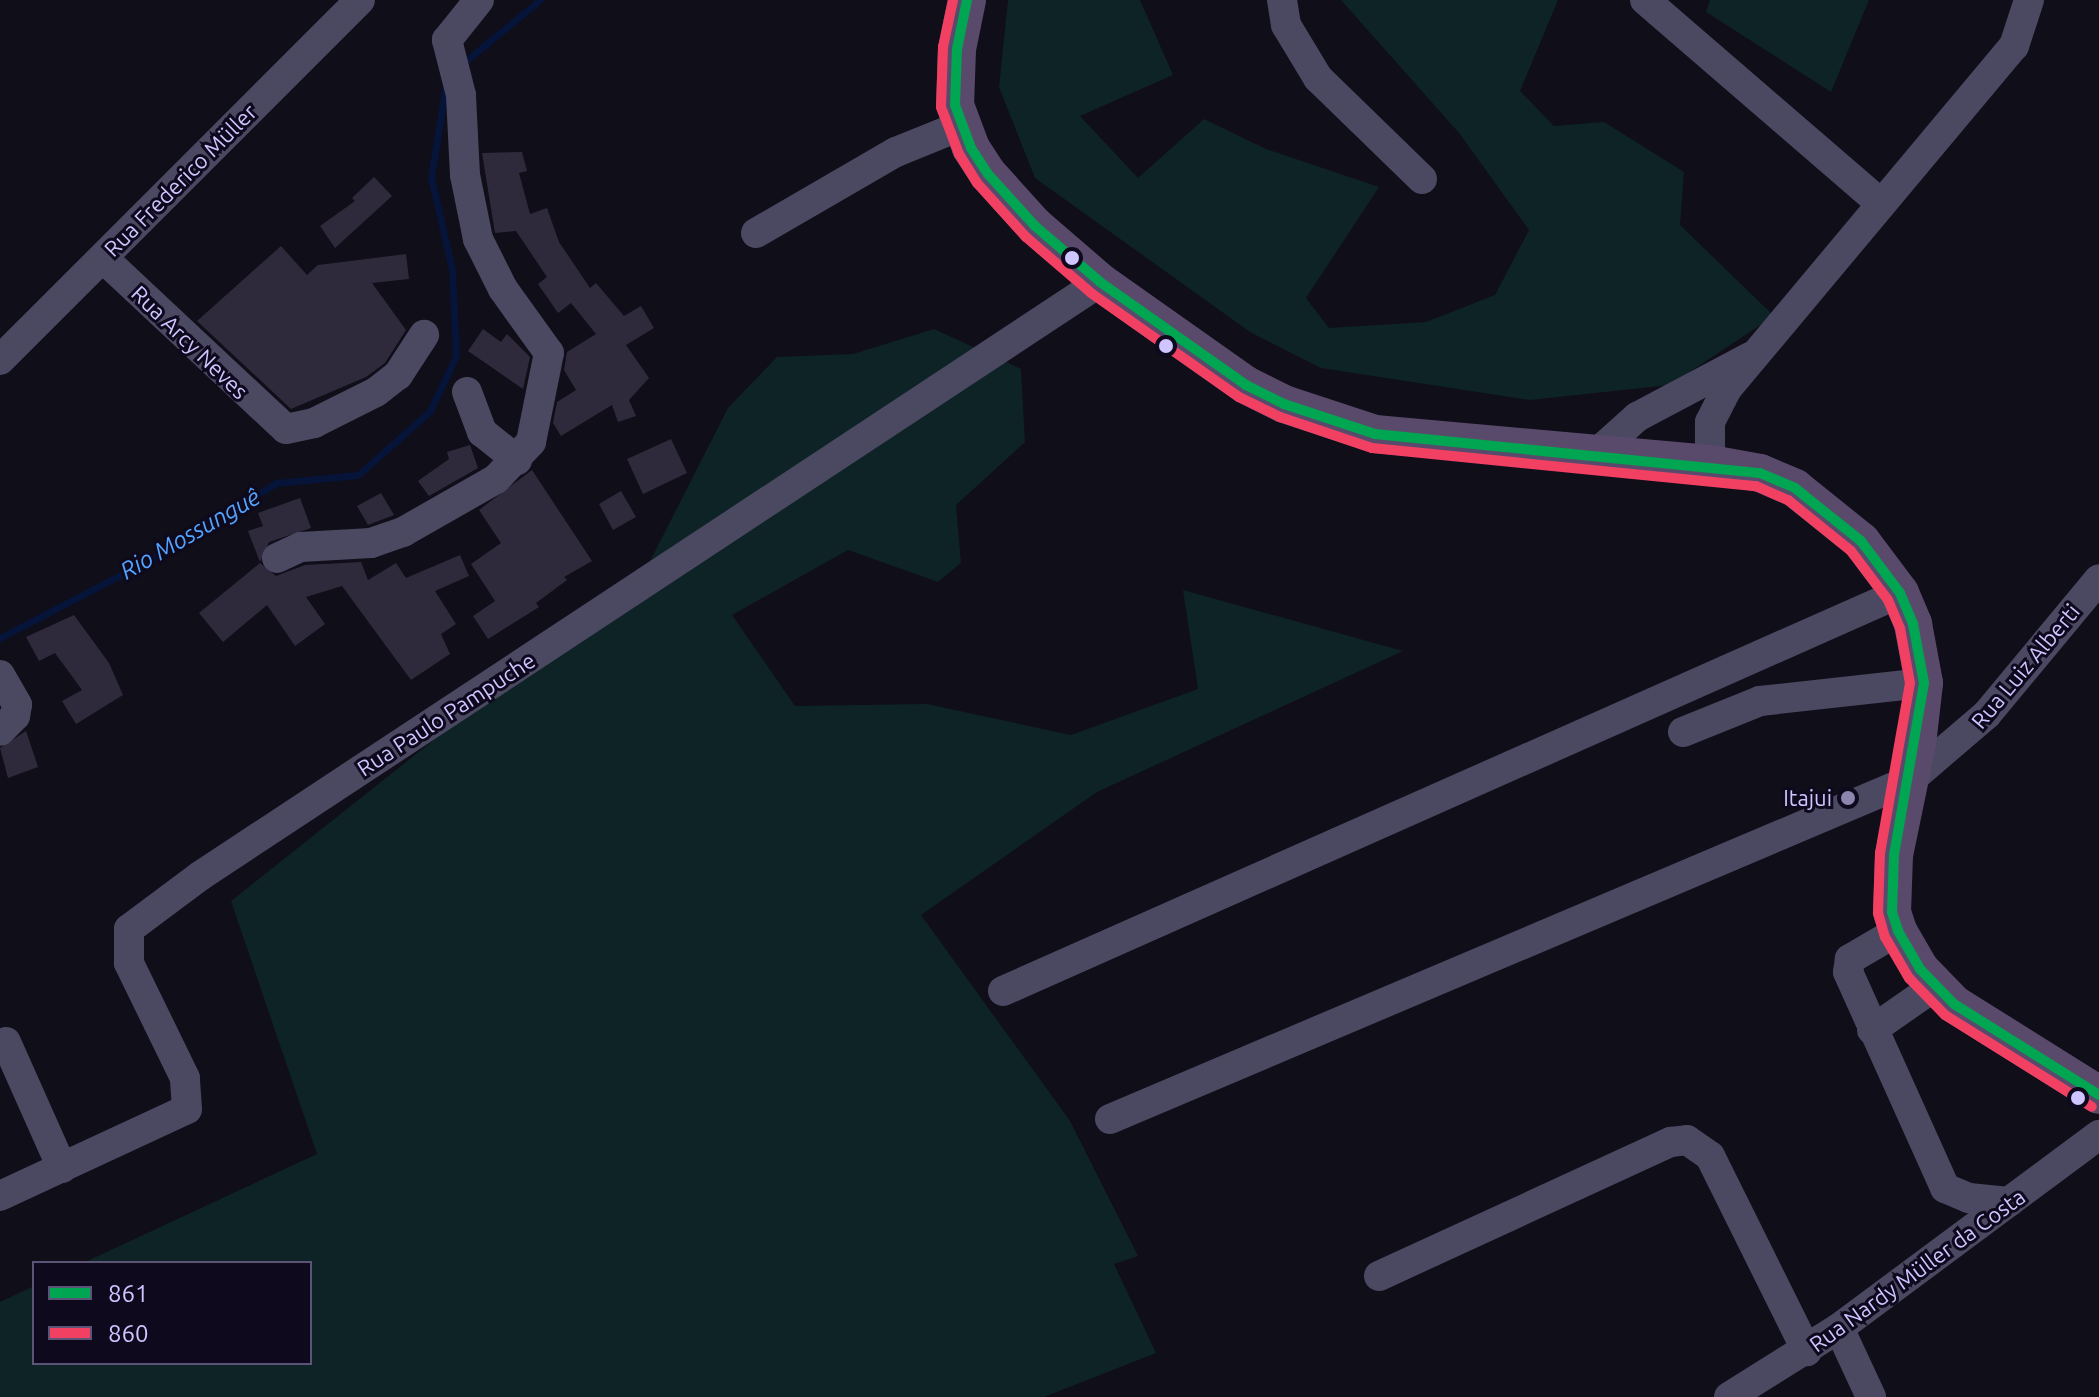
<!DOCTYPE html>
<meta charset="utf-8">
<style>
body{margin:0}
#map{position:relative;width:2099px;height:1397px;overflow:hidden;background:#100e18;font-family:Ubuntu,sans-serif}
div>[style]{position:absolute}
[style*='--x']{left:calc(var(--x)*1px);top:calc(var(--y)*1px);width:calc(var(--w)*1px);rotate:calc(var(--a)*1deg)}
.green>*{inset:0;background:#0d2325}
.stream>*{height:7px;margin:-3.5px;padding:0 3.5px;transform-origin:3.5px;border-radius:3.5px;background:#051438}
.building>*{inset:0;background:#2e2a3c}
.minor>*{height:30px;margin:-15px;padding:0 15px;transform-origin:15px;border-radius:15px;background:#4b4862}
.major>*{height:38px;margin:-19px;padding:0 19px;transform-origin:19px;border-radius:19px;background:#594a6c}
.bus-1>*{height:10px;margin:-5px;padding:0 5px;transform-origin:5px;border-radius:5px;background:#00a651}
.bus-2>*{height:10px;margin:-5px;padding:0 5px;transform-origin:5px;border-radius:5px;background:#f24062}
.dots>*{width:22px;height:22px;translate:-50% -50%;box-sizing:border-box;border:4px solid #0e091d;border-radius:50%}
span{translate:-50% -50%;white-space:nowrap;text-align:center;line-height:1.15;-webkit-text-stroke:6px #0e091d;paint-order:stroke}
.street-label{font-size:22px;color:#cfc5ff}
.poi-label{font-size:22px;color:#cfc5ff}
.right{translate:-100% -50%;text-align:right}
.water-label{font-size:24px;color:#53a4ff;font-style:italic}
.legend{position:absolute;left:32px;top:1261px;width:280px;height:104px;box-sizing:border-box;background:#0e091d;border:2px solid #5b5477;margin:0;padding:10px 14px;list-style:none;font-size:24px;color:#cfc5ff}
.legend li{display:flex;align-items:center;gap:16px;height:40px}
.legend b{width:40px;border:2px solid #5b5477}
</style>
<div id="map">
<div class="green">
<i style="clip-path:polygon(1008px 0,1140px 0,1173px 75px,1080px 116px,1138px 178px,1204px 119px,1266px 149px,1379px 187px,1306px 298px,1329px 328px,1426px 322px,1495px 295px,1529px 230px,1459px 133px,1341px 0,1558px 0,1520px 91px,1554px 126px,1604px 122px,1684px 172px,1680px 225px,1774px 316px,1670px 385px,1530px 400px,1321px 368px,1250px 332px,1035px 178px,999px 87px)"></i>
<i style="clip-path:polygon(1710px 0,1869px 0,1831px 92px,1706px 12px)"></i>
<i style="clip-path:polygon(934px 329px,1021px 369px,1025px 442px,956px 505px,961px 563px,938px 582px,848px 550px,732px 615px,795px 706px,927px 704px,1071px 735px,1198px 689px,1183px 590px,1403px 651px,1097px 792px,921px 915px,1070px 1121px,1138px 1256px,1114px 1264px,1156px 1353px,1044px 1397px,0 1397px,0 1302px,34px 1286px,34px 1363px,310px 1363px,310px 1263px,83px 1263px,317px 1154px,231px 901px,644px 573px,728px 408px,777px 357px,853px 354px)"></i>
</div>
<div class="stream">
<i style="--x:462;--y:64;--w:101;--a:-39.4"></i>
<i style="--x:0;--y:638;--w:175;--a:-27.6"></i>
<i style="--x:155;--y:557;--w:142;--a:-31.4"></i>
<i style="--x:276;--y:483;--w:82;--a:-5.6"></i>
<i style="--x:358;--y:475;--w:96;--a:-41.6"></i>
<i style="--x:430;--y:411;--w:61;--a:-64.7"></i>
<i style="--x:456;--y:356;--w:87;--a:-92.6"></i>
<i style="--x:452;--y:269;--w:94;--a:-102.9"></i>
<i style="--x:431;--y:177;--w:100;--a:-80.8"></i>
</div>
<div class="building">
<i style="clip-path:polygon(522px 152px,527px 171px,519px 173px,530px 214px,547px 208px,559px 242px,590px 288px,596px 283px,624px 316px,641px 306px,654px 328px,626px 345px,649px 378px,629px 400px,636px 416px,618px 422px,612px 405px,561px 436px,553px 423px,557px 402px,576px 390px,564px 370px,567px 352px,596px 334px,571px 303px,558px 313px,538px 284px,547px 277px,516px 231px,495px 233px,482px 153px)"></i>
<i style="clip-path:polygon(374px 177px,392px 196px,335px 248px,320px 226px,355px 201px,352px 198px)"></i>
<i style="clip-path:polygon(281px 246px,307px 275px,318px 265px,406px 254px,409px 279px,372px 283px,406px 330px,385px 363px,366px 377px,291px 409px,197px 321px)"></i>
<i style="clip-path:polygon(483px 329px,501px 342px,507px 334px,530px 357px,523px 389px,468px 351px)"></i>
<i style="clip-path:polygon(671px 439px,687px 473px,643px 494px,627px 459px)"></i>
<i style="clip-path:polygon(470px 445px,478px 468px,429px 496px,418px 481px,449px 459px,447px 452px)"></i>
<i style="clip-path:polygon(532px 470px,592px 561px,564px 577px,567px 580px,536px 603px,539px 607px,488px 639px,473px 616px,495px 601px,471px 564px,501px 543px,479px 510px)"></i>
<i style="clip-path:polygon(621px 491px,636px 517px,613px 530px,599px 504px)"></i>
<i style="clip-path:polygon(381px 493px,394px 515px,368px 525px,357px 506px)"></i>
<i style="clip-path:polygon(300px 498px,311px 528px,269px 542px,260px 562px,248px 531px,263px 526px,258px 513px)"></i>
<i style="clip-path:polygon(460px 555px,469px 576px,435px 591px,456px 624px,441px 634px,450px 654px,411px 680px,342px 586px,306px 597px,325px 624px,295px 646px,267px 605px,223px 642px,199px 613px,260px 563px,276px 576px,305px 565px,361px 562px,368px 580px,396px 563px,406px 578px)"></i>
<i style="clip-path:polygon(74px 615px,109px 663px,123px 695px,76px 724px,62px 701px,82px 690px,55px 653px,39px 661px,26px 637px)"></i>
<i style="clip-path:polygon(26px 731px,38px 767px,8px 778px,0 748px)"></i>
</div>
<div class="minor">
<i style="--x:1282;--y:0;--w:25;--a:81"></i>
<i style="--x:1286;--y:25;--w:62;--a:58.9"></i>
<i style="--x:1318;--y:78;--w:145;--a:44.2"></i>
<i style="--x:1645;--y:0;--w:311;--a:40.8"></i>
<i style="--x:756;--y:233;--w:162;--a:-30.1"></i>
<i style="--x:896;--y:152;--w:69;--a:-22.1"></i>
<i style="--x:103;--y:258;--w:250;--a:43.1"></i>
<i style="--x:286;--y:429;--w:29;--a:-12"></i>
<i style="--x:314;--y:423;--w:69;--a:-26.6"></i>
<i style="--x:376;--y:392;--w:28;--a:-38"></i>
<i style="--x:398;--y:375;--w:48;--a:-57"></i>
<i style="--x:0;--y:360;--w:509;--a:-45"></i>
<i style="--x:467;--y:392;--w:43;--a:69.4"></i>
<i style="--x:482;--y:432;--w:45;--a:38.7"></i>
<i style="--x:1597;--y:453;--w:54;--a:-42"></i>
<i style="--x:1637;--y:417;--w:128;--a:-28"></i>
<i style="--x:1710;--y:464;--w:42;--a:-90"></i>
<i style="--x:1710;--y:422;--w:36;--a:-63"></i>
<i style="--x:1726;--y:390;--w:449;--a:-50.1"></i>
<i style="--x:2014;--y:46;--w:48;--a:-71.9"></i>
<i style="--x:277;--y:558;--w:26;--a:-25"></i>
<i style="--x:301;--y:547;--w:70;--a:-3.3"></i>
<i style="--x:371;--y:543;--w:34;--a:-19"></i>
<i style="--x:403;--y:532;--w:107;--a:-29.7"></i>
<i style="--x:496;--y:479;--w:51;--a:-46.6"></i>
<i style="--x:531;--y:442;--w:91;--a:-78.6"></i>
<i style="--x:549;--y:353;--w:79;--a:-125.7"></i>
<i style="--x:503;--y:289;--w:56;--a:-116.6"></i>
<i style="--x:478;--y:239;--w:65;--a:-101.5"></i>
<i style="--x:465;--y:175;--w:80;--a:-92.9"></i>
<i style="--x:461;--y:95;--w:57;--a:-104.3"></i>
<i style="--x:447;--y:40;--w:51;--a:-51.3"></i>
<i style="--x:0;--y:675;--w:34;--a:60"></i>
<i style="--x:17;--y:705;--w:11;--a:100"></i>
<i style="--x:15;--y:716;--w:21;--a:135"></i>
<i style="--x:1683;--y:732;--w:83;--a:-21.9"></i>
<i style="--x:1760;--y:701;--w:165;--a:-6.3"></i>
<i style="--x:1898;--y:931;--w:56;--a:149.7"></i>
<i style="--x:1850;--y:959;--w:13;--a:99"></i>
<i style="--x:1848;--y:972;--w:237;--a:65.8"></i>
<i style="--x:1945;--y:1188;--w:26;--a:23"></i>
<i style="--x:1969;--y:1198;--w:40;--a:5.7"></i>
<i style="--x:1003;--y:991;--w:981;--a:-23.93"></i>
<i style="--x:1872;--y:1030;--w:77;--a:-34.9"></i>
<i style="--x:6;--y:1042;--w:138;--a:66"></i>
<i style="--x:1110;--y:1119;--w:869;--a:-22.96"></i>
<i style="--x:1910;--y:780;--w:101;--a:-40.6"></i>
<i style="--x:1987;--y:714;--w:175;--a:-50.3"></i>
<i style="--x:0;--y:1196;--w:206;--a:-24.9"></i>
<i style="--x:187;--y:1109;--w:31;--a:-94"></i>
<i style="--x:185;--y:1078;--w:128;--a:-116"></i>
<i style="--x:129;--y:963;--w:34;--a:-90"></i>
<i style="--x:129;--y:929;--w:89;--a:-36.7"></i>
<i style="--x:200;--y:876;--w:1078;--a:-33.42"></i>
<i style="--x:1379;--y:1276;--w:321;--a:-24.7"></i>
<i style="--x:1671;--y:1142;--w:16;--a:-7"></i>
<i style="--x:1687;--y:1140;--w:28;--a:35"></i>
<i style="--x:1710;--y:1156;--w:218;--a:63.6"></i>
<i style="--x:1839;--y:1328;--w:76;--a:65.1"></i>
<i style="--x:1729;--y:1397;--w:130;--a:-32.1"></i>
<i style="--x:1839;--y:1328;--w:324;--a:-36.6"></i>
</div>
<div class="major">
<i style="--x:967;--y:0;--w:50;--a:101.5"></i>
<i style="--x:957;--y:49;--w:56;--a:92"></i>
<i style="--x:955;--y:105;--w:46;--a:69.6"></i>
<i style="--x:971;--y:148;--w:31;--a:57"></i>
<i style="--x:988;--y:174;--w:70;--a:47.9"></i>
<i style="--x:1035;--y:226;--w:86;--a:40.7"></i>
<i style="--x:1100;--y:282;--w:179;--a:35.2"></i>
<i style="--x:1246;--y:385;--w:42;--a:26.6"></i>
<i style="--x:1284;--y:404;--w:96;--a:18.2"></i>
<i style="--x:1375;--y:434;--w:336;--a:5.1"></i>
<i style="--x:1710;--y:464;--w:51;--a:10.2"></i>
<i style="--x:1760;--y:473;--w:38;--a:23"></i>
<i style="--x:1795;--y:488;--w:85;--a:38.8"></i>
<i style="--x:1861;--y:541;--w:65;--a:53.1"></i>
<i style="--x:1900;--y:593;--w:34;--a:67"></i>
<i style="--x:1913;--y:624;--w:60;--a:79.4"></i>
<i style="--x:1924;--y:683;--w:61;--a:96.5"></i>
<i style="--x:1917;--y:744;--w:113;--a:101.7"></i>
<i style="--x:1894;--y:855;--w:57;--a:92"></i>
<i style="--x:1892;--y:912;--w:20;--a:72"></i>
<i style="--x:1898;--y:931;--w:44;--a:59.9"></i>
<i style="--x:1920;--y:969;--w:49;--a:45.8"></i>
<i style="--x:1954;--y:1004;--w:171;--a:32.1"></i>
</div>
<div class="bus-1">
<i style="--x:967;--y:0;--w:50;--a:101.5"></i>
<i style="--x:957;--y:49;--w:56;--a:92"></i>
<i style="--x:955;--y:105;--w:46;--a:69.6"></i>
<i style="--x:971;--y:148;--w:31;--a:57"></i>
<i style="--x:988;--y:174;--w:70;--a:47.9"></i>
<i style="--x:1035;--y:226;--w:86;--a:40.7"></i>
<i style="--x:1100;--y:282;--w:179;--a:35.2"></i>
<i style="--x:1246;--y:385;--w:42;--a:26.6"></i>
<i style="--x:1284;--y:404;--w:96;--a:18.2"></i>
<i style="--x:1375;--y:434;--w:387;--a:5.8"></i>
<i style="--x:1760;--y:473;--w:38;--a:23"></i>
<i style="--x:1795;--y:488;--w:85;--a:38.8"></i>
<i style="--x:1861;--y:541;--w:65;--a:53.1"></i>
<i style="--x:1900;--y:593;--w:34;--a:67"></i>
<i style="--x:1913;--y:624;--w:60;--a:79.4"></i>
<i style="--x:1924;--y:683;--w:175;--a:99.9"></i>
<i style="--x:1894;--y:855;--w:57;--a:92"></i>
<i style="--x:1892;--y:912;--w:20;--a:72"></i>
<i style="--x:1898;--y:931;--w:44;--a:59.9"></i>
<i style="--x:1920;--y:969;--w:49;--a:45.8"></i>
<i style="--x:1954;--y:1004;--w:171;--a:32.1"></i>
</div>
<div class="bus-2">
<i style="--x:953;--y:0;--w:48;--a:102"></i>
<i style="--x:943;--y:47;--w:60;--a:91.9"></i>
<i style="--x:941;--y:107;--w:50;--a:69"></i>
<i style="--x:959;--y:154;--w:34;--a:58"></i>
<i style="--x:977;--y:183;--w:73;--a:47.8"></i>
<i style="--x:1026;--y:237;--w:86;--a:40.7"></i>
<i style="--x:1091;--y:293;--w:181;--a:35.1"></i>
<i style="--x:1239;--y:397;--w:46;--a:26"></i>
<i style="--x:1280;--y:417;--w:97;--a:18.6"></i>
<i style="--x:1372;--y:448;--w:386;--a:5.7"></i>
<i style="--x:1756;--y:486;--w:35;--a:24"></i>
<i style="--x:1788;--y:500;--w:81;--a:39"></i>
<i style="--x:1851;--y:551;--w:61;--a:52.9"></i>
<i style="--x:1888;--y:600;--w:30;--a:67"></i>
<i style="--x:1900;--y:628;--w:56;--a:79.7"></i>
<i style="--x:1910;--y:683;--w:173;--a:100"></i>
<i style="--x:1880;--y:853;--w:60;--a:91.9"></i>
<i style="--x:1878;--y:913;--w:25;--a:74"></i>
<i style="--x:1885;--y:937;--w:48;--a:59.7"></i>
<i style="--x:1909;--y:978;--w:52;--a:45.8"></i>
<i style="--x:1945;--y:1015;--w:173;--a:32"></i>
</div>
<div class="dots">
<i style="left:1072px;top:258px;background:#cfc5ff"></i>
<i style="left:1166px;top:346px;background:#cfc5ff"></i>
<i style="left:1848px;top:798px;background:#8c85ae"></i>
<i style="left:2078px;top:1098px;background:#cfc5ff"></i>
</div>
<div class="street-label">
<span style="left:180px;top:180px;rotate:-45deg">Rua Frederico Müller</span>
<span style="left:190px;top:342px;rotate:44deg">Rua Arcy Neves</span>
<span style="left:2025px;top:666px;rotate:-50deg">Rua Luiz Alberti</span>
<span style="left:446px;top:714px;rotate:-33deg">Rua Paulo Pampuche</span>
<span style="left:1917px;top:1270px;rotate:-36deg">Rua Nardy Müller da Costa</span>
</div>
<div class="poi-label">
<span class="right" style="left:1832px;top:798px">Itajui</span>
</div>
<div class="water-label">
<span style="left:190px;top:534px;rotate:-30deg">Rio Mossunguê</span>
</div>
<ul class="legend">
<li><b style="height:10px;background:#00a651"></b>861</li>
<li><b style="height:10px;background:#f24062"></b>860</li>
</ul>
</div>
